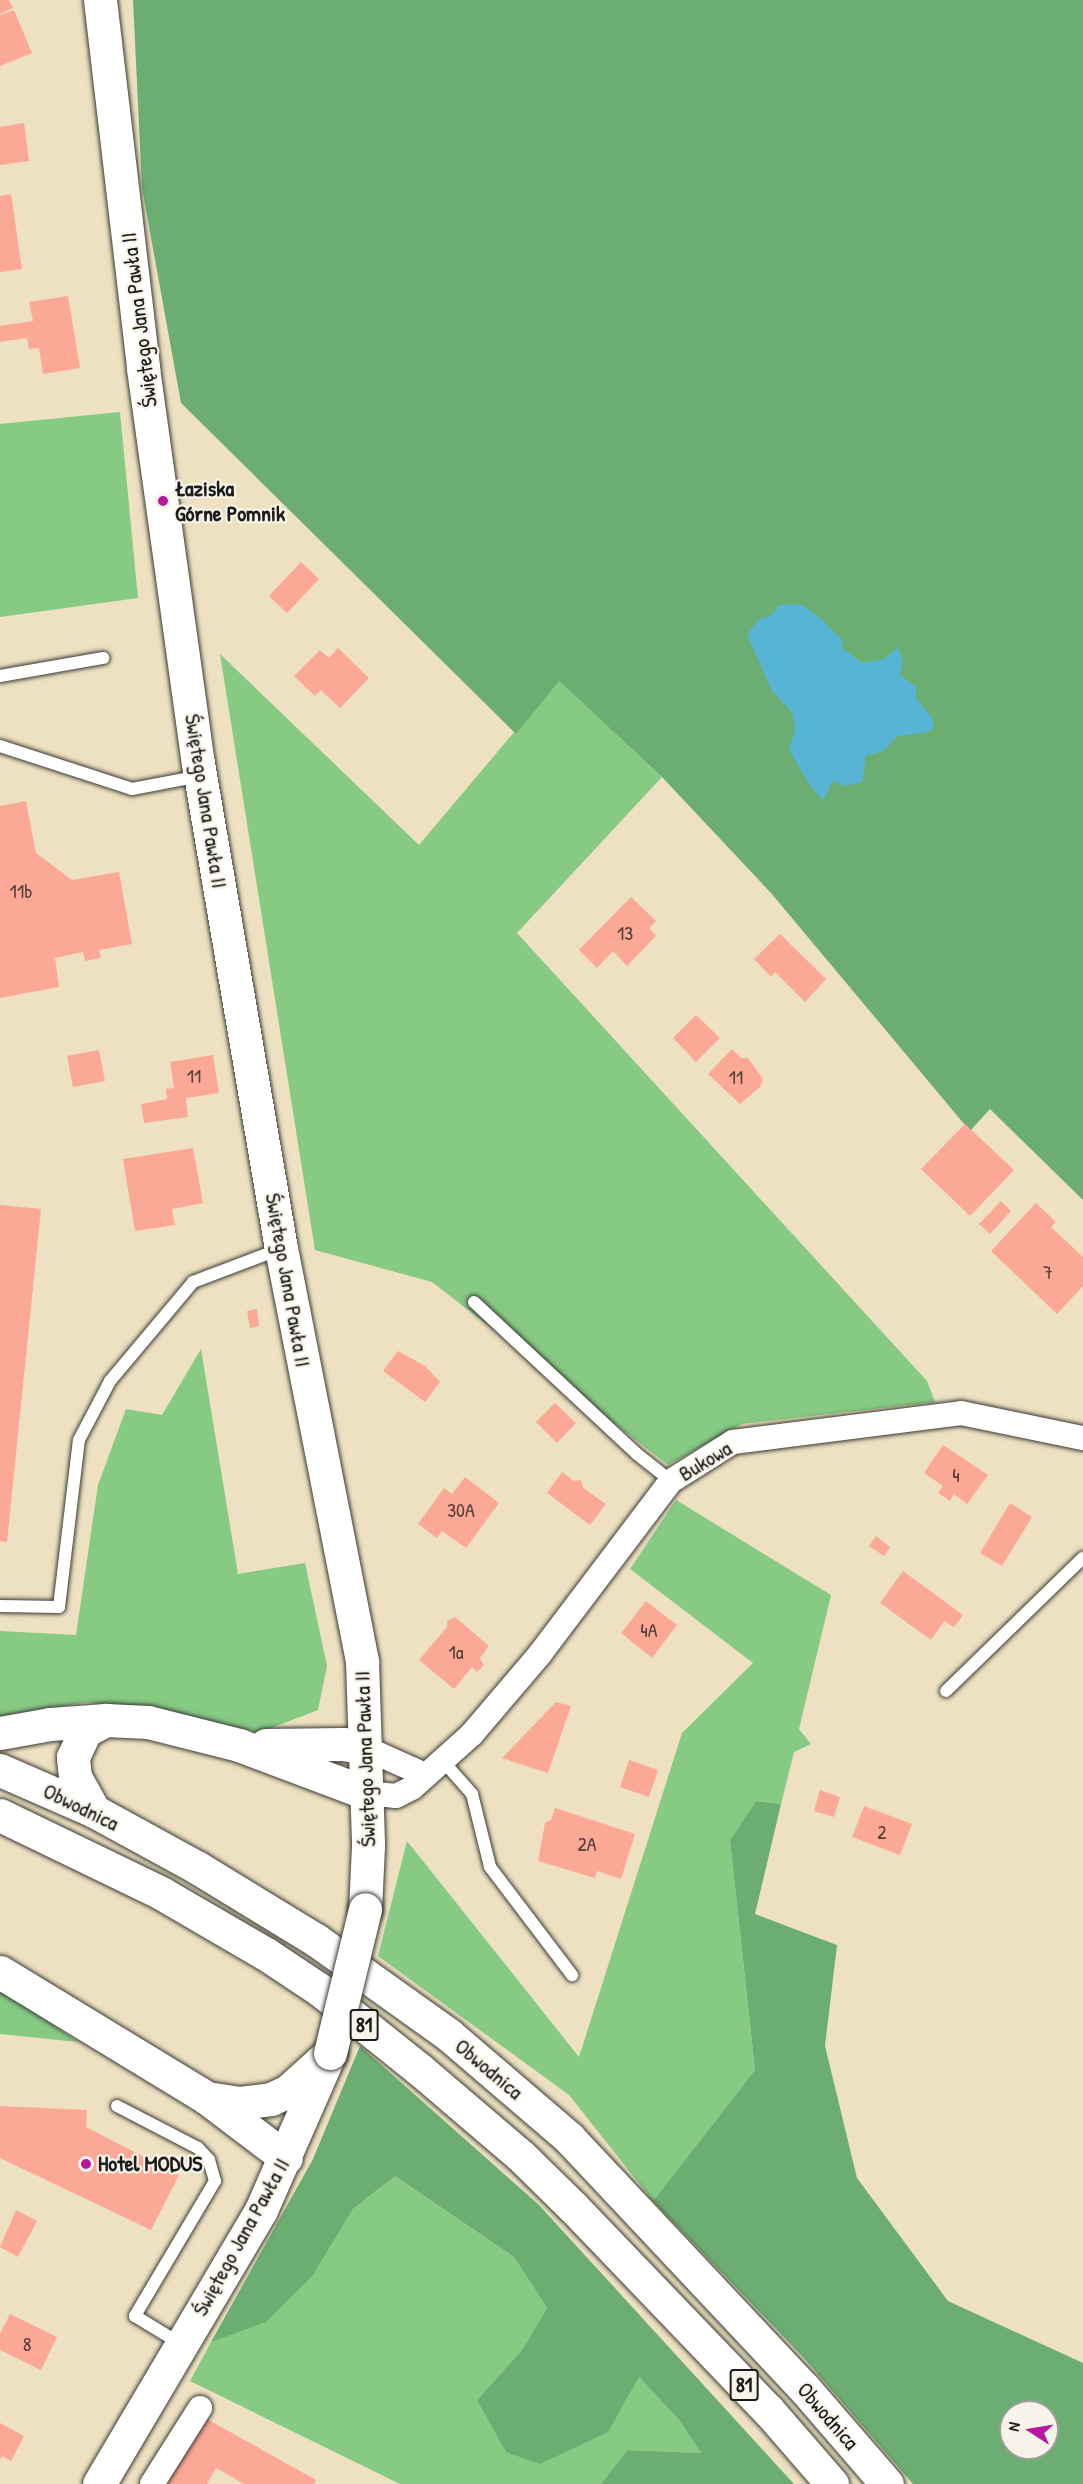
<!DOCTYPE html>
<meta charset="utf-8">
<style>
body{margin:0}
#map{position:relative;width:1083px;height:2484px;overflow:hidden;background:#ede1c1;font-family:"Patrick Hand",sans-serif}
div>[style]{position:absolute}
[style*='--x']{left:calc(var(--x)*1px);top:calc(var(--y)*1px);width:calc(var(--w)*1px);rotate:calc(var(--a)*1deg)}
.green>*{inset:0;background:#86ca84}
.forest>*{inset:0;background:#6cae72}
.water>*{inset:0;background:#57b4d5}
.building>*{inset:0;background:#fca896}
.roads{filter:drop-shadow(0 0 2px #3b3a35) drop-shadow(0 0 2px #3b3a35)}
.lane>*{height:12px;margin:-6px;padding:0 6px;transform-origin:6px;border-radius:6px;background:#fff}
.street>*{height:24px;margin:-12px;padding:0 12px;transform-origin:12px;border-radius:12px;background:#fff}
.secondary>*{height:33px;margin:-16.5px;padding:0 16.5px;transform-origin:16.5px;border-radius:16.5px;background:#fff}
.primary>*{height:33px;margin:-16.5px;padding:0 16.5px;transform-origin:16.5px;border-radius:16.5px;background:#fff}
.bridges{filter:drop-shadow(0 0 2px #3b3a35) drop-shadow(0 0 2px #3b3a35)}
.secondary-bridge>*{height:33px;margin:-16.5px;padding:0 16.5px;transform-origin:16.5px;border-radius:16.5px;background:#fff}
.dots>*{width:16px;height:16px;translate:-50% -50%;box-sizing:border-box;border:3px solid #f7f3e8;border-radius:50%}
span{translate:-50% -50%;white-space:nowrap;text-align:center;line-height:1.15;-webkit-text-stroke:4.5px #f7f3e8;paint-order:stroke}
.number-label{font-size:20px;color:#543f3a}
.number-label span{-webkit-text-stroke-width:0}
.shield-label span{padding:2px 4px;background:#f7f3e8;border:2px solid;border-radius:4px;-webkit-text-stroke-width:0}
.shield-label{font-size:21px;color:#1c1c1c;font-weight:700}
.street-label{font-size:22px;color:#1c1c1c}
.poi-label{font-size:22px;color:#1c1c1c;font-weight:700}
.left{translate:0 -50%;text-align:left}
.north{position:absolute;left:999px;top:2400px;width:60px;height:60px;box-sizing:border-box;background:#f7f3e8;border:2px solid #9f9d96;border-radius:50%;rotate:282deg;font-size:16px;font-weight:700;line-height:24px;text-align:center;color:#1c1c1c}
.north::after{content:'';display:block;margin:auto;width:21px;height:27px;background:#b5179e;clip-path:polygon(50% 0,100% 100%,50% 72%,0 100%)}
</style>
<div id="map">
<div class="green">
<i style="clip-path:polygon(120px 412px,138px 598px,0 617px,0 424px)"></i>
<i style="clip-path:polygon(220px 654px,419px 845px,558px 680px,662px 777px,517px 933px,927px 1381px,935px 1402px,742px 1424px,668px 1465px,432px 1282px,315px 1250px)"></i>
<i style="clip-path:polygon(201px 1349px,238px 1574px,305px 1563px,327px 1666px,318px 1710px,261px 1732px,86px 1702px,0 1717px,0 1631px,76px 1635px,98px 1485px,126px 1409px,162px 1415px)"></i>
<i style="clip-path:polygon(676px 1500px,831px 1595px,799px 1729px,811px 1744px,794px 1752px,781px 1804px,756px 1801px,730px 1840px,755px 2070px,653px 2201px,569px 2095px,378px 1956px,407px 1841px,579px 2057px,682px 1733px,753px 1663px,630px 1569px)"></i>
<i style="clip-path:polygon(0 1989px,78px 2042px,0 2034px)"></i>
<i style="clip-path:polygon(395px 2176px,514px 2257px,547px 2308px,522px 2350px,477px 2400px,639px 2377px,679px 2420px,701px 2453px,627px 2450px,601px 2484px,400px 2484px,190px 2381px,211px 2342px,273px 2315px,312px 2277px,353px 2209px)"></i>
</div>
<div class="forest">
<i style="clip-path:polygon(133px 0,1083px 0,1083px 1200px,990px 1109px,970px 1131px,771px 893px,662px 777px,559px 681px,516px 734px,181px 403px,142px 188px)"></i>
<i style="clip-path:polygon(evenodd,756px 1801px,781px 1804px,755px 1914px,837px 1945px,825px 2046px,857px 2178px,948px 2301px,1083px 2363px,1083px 2484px,913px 2484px,803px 2357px,653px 2201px,755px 2070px,730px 1840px,756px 1801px,1011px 2412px,1047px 2412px,1047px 2448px,1011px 2448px,1011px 2412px)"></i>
<i style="clip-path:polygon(360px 2046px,539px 2205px,794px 2484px,601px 2484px,627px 2450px,701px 2453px,679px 2420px,639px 2377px,608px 2432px,540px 2464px,506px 2452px,477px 2400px,522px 2350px,547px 2308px,514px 2257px,395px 2176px,353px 2209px,312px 2277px,266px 2322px,211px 2342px,313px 2159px)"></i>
</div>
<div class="water">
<i style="clip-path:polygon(794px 604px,804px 606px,822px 620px,843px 641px,841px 647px,862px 663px,884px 659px,898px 647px,903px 661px,900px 675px,916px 687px,916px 698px,932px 718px,934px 727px,928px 732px,897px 736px,883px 751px,866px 756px,862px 782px,845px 786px,833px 781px,823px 800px,809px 784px,789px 750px,795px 729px,792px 712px,772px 691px,747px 635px,759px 619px,771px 616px,779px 605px)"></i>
</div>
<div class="building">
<i style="clip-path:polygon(0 0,9px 0,13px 8px,0 14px)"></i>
<i style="clip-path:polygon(14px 10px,32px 53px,0 66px,0 15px)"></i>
<i style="clip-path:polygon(24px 123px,29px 161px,0 165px,0 127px)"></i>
<i style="clip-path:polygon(11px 194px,22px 269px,0 272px,0 196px)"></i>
<i style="clip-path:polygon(68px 296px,80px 368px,43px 374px,39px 348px,29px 349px,27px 338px,0 342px,0 326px,33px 321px,29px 302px)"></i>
<i style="clip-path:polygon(301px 562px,319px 579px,287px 613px,269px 596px)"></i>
<i style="clip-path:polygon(338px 648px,369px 678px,340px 708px,321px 690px,315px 696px,294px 676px,320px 650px,329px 658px)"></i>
<i style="clip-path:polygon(26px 801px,36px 853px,72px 880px,119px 872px,132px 944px,99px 950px,101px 958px,85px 961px,83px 952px,55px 958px,59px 987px,0 998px,0 806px)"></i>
<i style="clip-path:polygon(631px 897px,656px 921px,649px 928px,656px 936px,627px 966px,613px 951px,597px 968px,579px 950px)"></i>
<i style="clip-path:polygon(780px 934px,826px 979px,805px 1002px,775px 972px,771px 977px,754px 959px)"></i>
<i style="clip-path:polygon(696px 1015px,720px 1038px,696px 1062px,673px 1038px)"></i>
<i style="clip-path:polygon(732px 1049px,741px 1058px,748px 1058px,763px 1079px,760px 1087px,740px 1104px,708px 1074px)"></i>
<i style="clip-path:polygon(99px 1050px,105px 1081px,73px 1087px,67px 1056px)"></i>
<i style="clip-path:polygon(213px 1055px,219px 1093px,186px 1098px,188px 1117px,144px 1123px,141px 1104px,167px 1099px,166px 1089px,174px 1088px,170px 1062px)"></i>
<i style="clip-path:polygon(965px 1124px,1014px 1170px,970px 1216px,921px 1169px)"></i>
<i style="clip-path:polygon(193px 1148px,203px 1203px,172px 1209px,175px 1225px,135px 1231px,123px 1159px)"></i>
<i style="clip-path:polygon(1001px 1201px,1011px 1211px,990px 1234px,979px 1224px)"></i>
<i style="clip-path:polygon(1036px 1203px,1056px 1222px,1051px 1227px,1083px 1257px,1083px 1286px,1057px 1314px,991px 1251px)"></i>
<i style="clip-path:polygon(0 1205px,41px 1209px,7px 1542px,0 1541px)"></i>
<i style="clip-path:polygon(257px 1309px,259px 1326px,250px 1328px,247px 1311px)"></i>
<i style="clip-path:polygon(398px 1351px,425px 1366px,440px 1382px,425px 1402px,383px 1371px)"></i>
<i style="clip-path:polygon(555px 1403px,576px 1423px,557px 1443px,536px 1422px)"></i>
<i style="clip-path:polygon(943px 1445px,988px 1475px,967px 1504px,954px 1494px,950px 1501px,938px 1493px,943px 1486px,924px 1473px)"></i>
<i style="clip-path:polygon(562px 1472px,574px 1481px,581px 1480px,583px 1488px,606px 1504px,590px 1525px,547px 1493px)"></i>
<i style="clip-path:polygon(465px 1477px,499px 1503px,466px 1548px,442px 1531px,437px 1538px,418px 1524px,444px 1488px,452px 1494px)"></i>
<i style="clip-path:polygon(1010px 1503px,1032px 1517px,1002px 1566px,980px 1553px)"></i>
<i style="clip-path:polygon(876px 1536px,890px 1547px,884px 1556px,869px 1546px)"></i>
<i style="clip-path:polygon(903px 1571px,963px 1615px,954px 1627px,944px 1621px,931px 1640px,880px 1603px)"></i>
<i style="clip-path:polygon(646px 1601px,677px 1625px,652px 1658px,621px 1633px)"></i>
<i style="clip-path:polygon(455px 1617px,489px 1646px,480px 1658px,484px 1665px,477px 1672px,472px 1667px,454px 1689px,419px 1660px,447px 1627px,447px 1621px)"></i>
<i style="clip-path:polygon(556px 1702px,571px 1706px,548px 1773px,502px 1758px)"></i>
<i style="clip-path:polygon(629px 1760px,658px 1770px,649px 1797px,620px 1787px)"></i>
<i style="clip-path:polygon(820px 1790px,840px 1797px,834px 1817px,814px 1811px)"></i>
<i style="clip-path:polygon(864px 1806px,912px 1824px,900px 1855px,852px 1837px)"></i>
<i style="clip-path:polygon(555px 1808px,635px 1834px,621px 1879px,597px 1871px,595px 1878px,538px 1861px,545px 1823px,551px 1820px)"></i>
<i style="clip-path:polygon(0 2106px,87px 2110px,86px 2127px,179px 2175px,151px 2230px,0 2158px)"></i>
<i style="clip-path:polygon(16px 2210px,37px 2221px,18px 2257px,0 2247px)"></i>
<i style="clip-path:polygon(10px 2314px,57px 2337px,41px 2370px,0 2350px,0 2334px)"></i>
<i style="clip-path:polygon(205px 2418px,316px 2480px,314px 2484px,244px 2484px,216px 2468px,207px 2484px,167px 2484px)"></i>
<i style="clip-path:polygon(0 2423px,24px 2436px,11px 2461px,2px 2456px,0 2459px)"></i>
</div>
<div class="roads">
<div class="lane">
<i style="--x:0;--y:676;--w:105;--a:-9.9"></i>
<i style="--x:0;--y:746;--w:139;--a:18"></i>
<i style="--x:132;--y:789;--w:69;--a:-10.8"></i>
<i style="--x:474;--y:1302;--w:223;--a:43"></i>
<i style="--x:637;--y:1454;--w:43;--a:38.5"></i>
<i style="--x:0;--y:1606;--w:59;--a:1"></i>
<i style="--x:59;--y:1607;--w:168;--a:-83.2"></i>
<i style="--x:79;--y:1440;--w:67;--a:-62.3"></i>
<i style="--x:110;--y:1381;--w:129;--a:-50"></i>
<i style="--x:193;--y:1282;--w:93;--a:-20.8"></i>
<i style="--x:946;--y:1691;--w:191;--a:-44.2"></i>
<i style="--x:443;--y:1761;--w:44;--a:48.7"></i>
<i style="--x:472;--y:1794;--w:75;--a:76.1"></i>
<i style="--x:490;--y:1867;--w:136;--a:52.8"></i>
<i style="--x:117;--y:2106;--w:91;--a:27.4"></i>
<i style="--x:198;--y:2148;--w:16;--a:47"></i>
<i style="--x:209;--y:2160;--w:22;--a:74"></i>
<i style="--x:215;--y:2181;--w:157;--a:120.7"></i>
<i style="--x:135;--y:2316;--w:54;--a:31.3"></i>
</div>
<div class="street">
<i style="--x:365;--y:1748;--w:64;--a:24.1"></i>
<i style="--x:367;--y:1793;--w:29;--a:6"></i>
<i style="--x:396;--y:1796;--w:18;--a:-27"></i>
<i style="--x:412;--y:1788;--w:81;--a:-42"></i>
<i style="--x:472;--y:1734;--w:105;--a:-49.6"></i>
<i style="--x:540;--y:1654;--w:217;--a:-52.9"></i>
<i style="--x:671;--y:1481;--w:73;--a:-32.2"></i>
<i style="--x:733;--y:1442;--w:230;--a:-7.2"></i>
<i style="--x:961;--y:1413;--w:125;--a:11.6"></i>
<i style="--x:152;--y:2484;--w:90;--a:-57.7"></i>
</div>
<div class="secondary">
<i style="--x:100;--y:0;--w:371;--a:83.3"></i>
<i style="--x:143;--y:368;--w:399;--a:82.1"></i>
<i style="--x:198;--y:763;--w:492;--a:80.3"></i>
<i style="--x:281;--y:1248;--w:421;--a:78.9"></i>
<i style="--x:362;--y:1661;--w:185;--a:88.1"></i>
<i style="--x:368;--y:1846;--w:63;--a:92.7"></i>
<i style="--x:99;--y:2484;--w:318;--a:-59.4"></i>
<i style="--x:261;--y:2210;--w:171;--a:-66.3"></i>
</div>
<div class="primary">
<i style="--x:0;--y:1733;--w:51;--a:-10.2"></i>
<i style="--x:50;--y:1724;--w:56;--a:-4.1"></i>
<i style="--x:106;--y:1720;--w:42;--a:2.7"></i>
<i style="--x:148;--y:1722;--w:94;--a:14.2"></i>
<i style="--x:239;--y:1745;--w:137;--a:20.6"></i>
<i style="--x:266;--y:1745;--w:77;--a:-0.7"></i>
<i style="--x:343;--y:1744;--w:22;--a:10"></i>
<i style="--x:0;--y:1770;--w:103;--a:23.6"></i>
<i style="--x:94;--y:1811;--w:119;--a:28.7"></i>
<i style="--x:198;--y:1868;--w:138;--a:31.4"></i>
<i style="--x:316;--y:1940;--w:163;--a:35.5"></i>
<i style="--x:449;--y:2035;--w:158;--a:40.6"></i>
<i style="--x:569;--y:2138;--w:343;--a:46.8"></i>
<i style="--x:804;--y:2388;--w:127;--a:49.2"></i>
<i style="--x:94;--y:1811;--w:39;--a:-119"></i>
<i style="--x:75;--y:1777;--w:20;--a:-96"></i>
<i style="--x:73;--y:1757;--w:29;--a:-65"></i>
<i style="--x:85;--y:1731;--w:24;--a:-28"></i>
<i style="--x:0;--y:1815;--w:179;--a:25.8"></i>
<i style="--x:161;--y:1893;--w:121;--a:30.2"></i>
<i style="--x:266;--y:1954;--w:65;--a:33.7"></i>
<i style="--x:320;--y:1990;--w:127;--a:38.6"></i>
<i style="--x:419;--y:2069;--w:134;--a:40.5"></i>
<i style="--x:521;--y:2156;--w:74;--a:44.5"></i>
<i style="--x:574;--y:2208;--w:280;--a:46.2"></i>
<i style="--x:768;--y:2410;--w:98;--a:49.1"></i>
<i style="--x:0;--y:1972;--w:242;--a:31.3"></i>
<i style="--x:207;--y:2098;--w:99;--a:37.2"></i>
<i style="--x:207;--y:2098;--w:33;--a:9"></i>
<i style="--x:240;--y:2103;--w:31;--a:-7"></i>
<i style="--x:271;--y:2099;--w:19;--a:-25"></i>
<i style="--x:288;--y:2091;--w:57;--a:-42.1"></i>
</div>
</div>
<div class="bridges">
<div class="secondary-bridge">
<i style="--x:330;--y:2053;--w:148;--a:-76.3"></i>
</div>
</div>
<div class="dots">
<i style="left:163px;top:501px;background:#b5179e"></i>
<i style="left:86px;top:2164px;background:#b5179e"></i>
</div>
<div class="number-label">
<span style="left:21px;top:890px">11b</span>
<span style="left:625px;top:932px">13</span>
<span style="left:194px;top:1075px">11</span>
<span style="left:736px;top:1076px">11</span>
<span style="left:1048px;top:1271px">7</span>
<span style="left:956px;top:1474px">4</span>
<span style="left:461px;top:1509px">30A</span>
<span style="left:649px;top:1629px">4A</span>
<span style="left:456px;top:1651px">1a</span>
<span style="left:882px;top:1831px">2</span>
<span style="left:587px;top:1843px">2A</span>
<span style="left:27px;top:2343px">8</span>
</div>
<div class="shield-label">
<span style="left:364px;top:2025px">81</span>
<span style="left:744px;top:2385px">81</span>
</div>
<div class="street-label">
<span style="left:139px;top:320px;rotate:-97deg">Świętego Jana Pawła II</span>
<span style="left:206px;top:801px;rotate:81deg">Świętego Jana Pawła II</span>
<span style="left:288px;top:1280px;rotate:80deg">Świętego Jana Pawła II</span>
<span style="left:705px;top:1461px;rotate:-31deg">Bukowa</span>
<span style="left:365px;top:1759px;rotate:-92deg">Świętego Jana Pawła II</span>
<span style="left:81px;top:1807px;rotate:26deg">Obwodnica</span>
<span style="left:489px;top:2069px;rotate:40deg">Obwodnica</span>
<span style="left:241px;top:2237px;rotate:-61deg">Świętego Jana Pawła II</span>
<span style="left:828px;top:2416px;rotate:49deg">Obwodnica</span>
</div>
<div class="poi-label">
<span class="left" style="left:175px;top:501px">Łaziska<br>Górne Pomnik</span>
<span class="left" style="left:98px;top:2164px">Hotel MODUS</span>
</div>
<div class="north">N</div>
</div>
